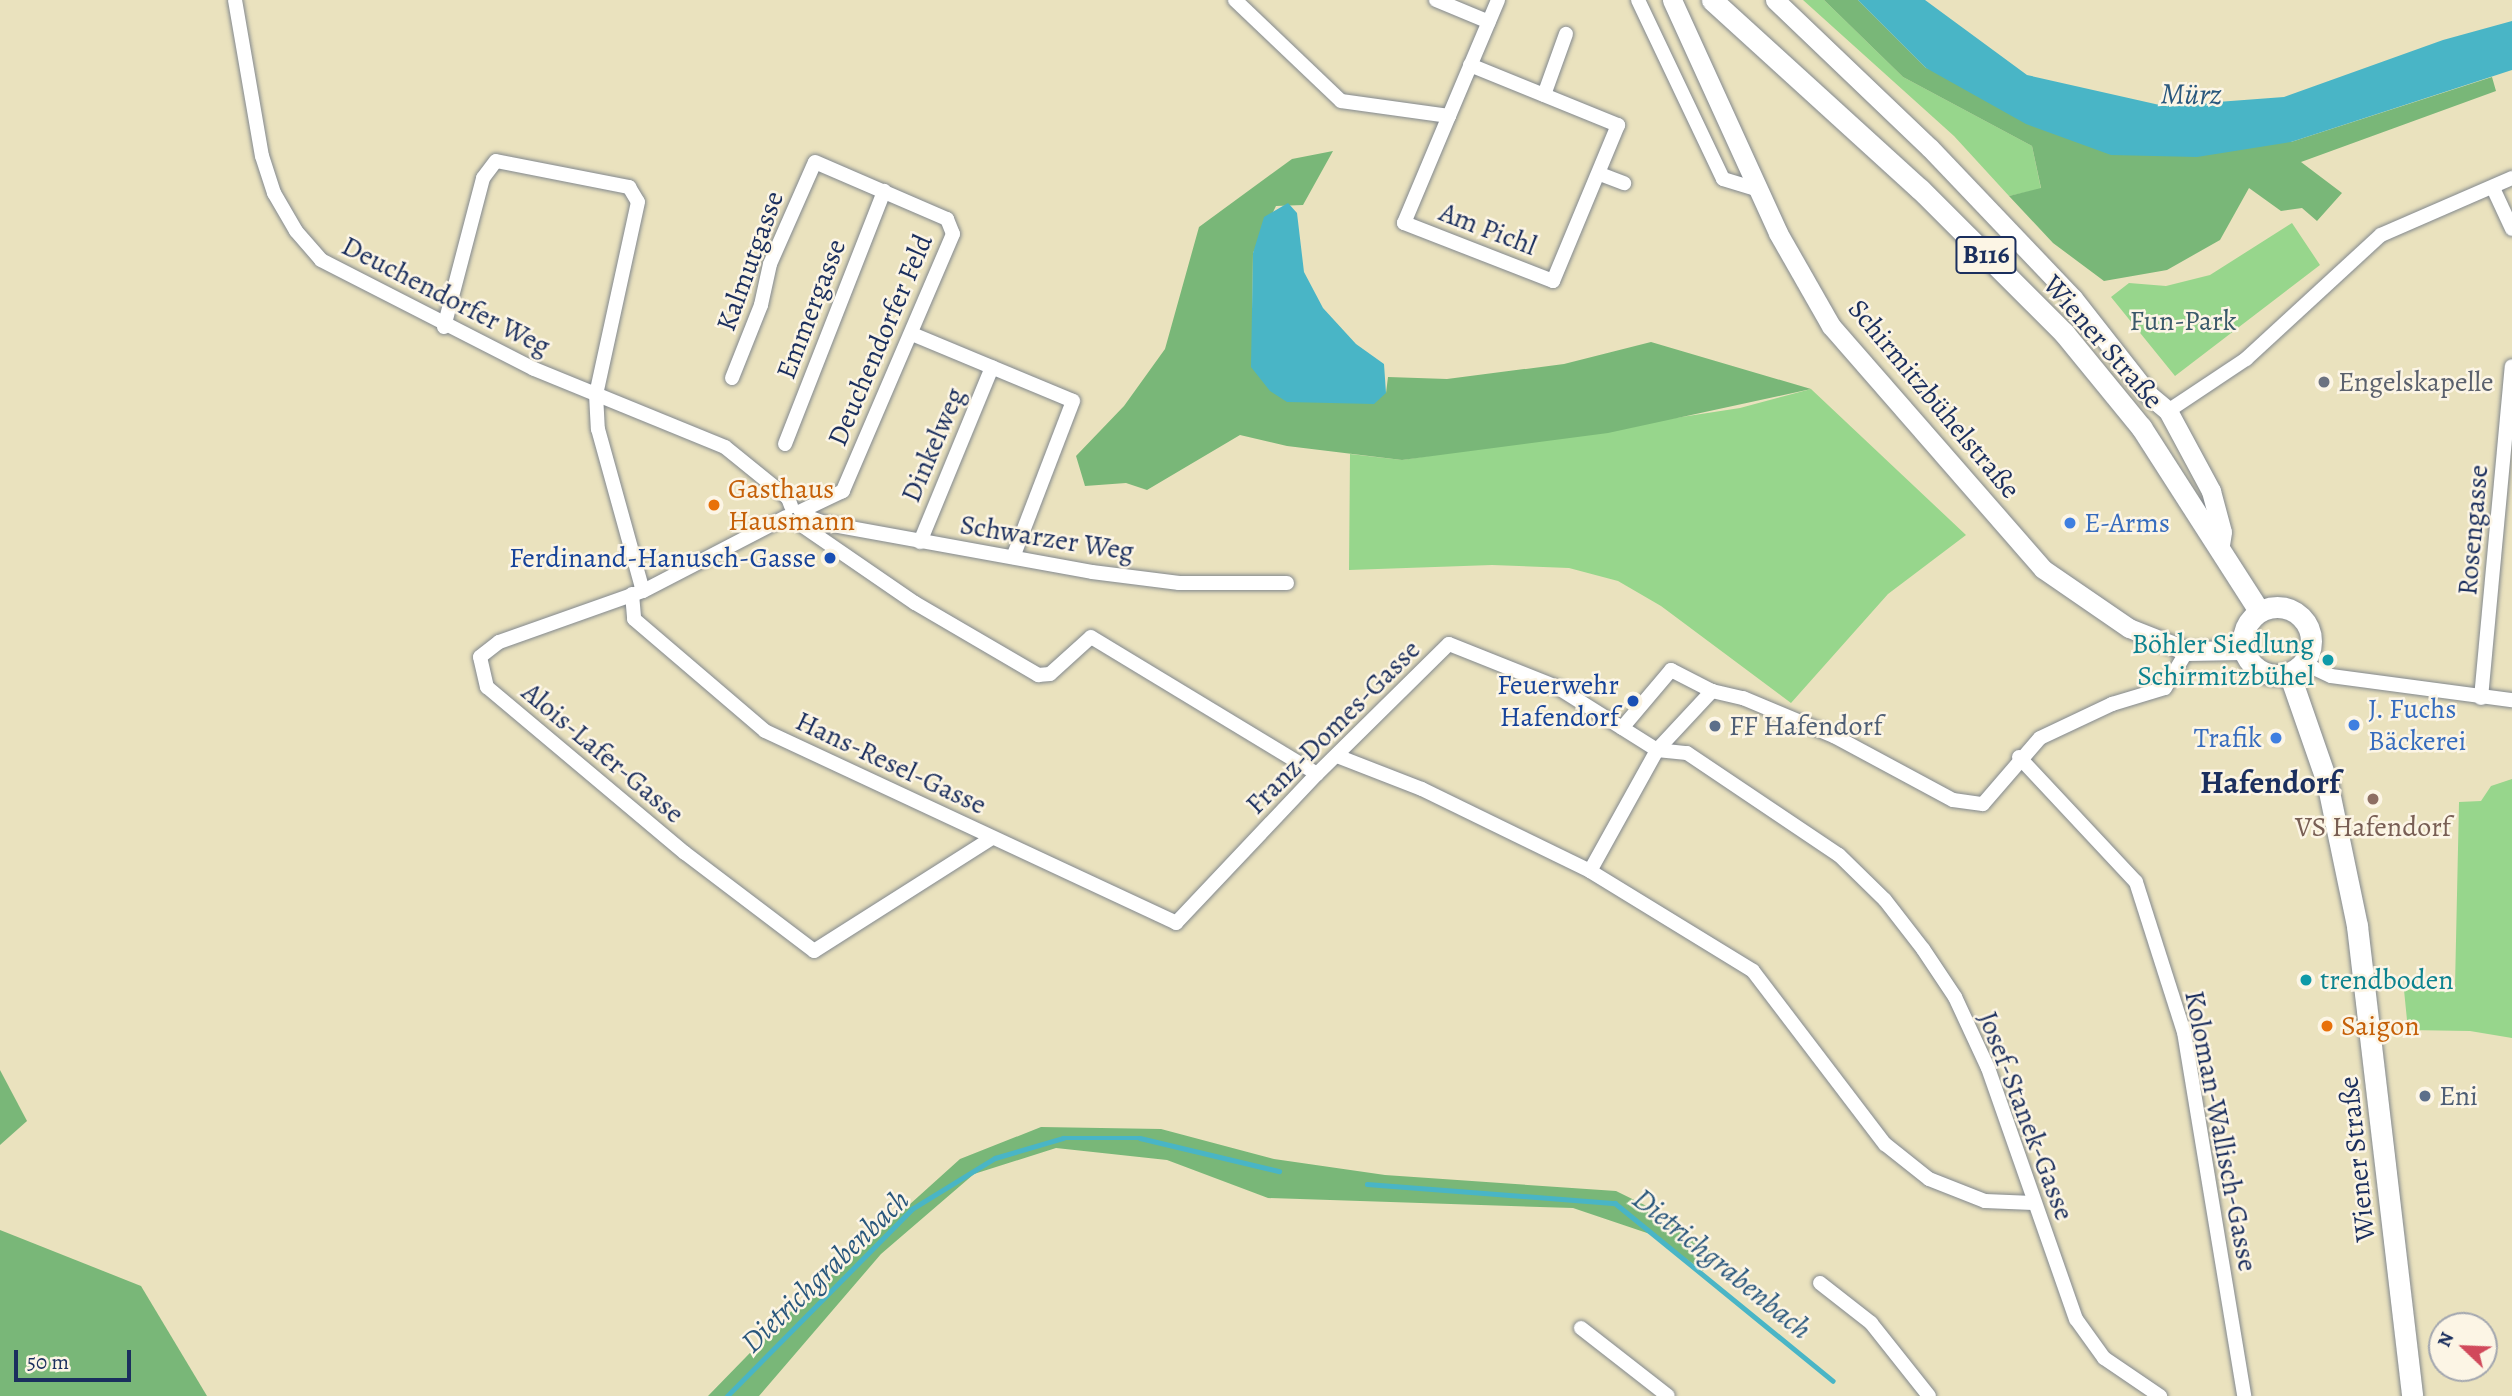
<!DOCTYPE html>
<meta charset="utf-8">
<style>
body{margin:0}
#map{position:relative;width:2512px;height:1396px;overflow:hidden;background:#eae2be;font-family:Alegreya,serif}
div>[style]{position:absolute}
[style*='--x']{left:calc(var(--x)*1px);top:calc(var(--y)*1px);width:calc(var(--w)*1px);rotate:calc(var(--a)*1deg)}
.green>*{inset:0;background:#97d68c}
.forest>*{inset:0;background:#79b778}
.water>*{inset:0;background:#49b5c6}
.stream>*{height:4.5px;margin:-2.25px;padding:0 2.25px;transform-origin:2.25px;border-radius:2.25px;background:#49b5c6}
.roads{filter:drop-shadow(0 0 2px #82888e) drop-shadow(0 0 2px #82888e)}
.street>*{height:14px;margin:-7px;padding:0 7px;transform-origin:7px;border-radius:7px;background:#fff}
.secondary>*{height:19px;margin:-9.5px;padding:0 9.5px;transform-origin:9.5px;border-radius:9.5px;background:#fff}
.primary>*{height:21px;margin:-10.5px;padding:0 10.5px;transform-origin:10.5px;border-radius:10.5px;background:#fff}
.primary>.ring{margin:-10.5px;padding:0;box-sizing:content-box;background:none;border:21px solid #fff;border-radius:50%}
.dots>*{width:19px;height:19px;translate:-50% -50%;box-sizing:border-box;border:4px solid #fcf5e5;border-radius:50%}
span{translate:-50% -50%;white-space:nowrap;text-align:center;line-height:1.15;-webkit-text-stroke:5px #fcf5e5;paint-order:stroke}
.shield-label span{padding:2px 5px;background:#fcf5e5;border:2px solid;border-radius:5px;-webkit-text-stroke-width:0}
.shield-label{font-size:26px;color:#1b2f5e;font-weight:700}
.street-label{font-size:28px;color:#1b2f5e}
.park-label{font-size:28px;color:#3a596a}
.worship-label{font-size:28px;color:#5b616d}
.left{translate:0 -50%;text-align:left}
.food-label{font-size:28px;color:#c56008}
.shop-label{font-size:28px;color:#366cbe}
.right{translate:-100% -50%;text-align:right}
.transit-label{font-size:28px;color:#164399}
.culture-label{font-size:28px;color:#0d838f}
.service-label{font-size:28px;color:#4e5e75}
.education-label{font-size:28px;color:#785e54}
.water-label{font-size:30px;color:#29577d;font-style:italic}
.quarter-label{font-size:32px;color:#1b2f5e;font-weight:700}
.north{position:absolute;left:2428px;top:1312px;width:70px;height:70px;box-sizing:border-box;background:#fcf5e5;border:2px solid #a2a6af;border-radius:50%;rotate:293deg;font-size:19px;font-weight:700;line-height:28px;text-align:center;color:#1b2f5e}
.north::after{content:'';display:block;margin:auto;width:24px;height:32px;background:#d1495b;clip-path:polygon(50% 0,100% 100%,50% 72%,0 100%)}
.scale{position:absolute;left:14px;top:1350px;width:117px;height:32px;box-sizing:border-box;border:4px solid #1b2f5e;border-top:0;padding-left:9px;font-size:21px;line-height:24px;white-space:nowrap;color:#1b2f5e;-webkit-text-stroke:5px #fcf5e5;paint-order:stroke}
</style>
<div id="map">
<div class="green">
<i style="clip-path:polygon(1803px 0,1824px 0,1903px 77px,2032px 146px,2041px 189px,2009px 196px,1954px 136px)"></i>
<i style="clip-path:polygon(2292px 223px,2320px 265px,2175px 376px,2111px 297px,2129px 283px,2166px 286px,2210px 275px)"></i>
<i style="clip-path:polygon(1811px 389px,1966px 535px,1888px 594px,1791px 703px,1661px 606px,1618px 581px,1569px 568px,1492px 565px,1349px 570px,1350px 454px,1402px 460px,1740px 408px)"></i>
<i style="clip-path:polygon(2512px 779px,2512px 1038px,2470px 1031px,2408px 1030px,2404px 990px,2455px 986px,2459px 802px,2481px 801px,2491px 786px)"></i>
</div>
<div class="forest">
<i style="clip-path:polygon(1824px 0,1858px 0,1926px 68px,2291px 142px,2492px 77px,2496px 91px,2301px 162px,2342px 193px,2317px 221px,2302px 208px,2281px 211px,2249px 188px,2220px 240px,2167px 270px,2104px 281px,2053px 243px,2009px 196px,2041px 188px,2032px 146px,1903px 77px)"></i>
<i style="clip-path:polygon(1333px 151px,1303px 205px,1276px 206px,1253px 253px,1252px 325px,1386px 393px,1388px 377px,1447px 379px,1564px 364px,1651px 342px,1811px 389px,1608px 433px,1402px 460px,1287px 446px,1240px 435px,1147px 490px,1126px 483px,1085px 486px,1076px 456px,1124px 406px,1165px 349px,1199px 227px,1292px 159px)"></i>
<i style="clip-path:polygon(0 1070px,27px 1121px,0 1145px)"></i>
<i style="clip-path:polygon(1041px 1127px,1161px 1129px,1274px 1159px,1385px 1175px,1616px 1191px,1669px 1217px,1716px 1256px,1703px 1271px,1653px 1235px,1573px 1208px,1268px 1198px,1167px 1160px,1056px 1148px,974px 1174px,881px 1254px,759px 1396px,708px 1396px,786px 1316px,960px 1159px)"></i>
<i style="clip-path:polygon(0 1230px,141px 1286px,207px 1396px,0 1396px)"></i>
</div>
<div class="water">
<i style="clip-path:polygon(1858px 0,1925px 0,2027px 75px,2164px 106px,2284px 97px,2443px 40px,2512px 21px,2512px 70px,2291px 142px,2197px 157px,2111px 155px,2026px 124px,1926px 68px)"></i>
<i style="clip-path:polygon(1288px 203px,1297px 213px,1304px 272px,1323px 308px,1356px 344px,1384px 364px,1386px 393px,1374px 404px,1287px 402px,1270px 391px,1251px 367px,1253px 253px,1264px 217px)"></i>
</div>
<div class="stream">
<i style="--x:1367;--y:1184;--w:249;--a:4.4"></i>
<i style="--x:1615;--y:1203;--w:281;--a:39.2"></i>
<i style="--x:727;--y:1396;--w:263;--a:-45.3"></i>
<i style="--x:912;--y:1209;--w:97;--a:-31.6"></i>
<i style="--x:995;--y:1158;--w:71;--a:-16.4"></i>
<i style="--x:1063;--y:1138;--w:77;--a:0"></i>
<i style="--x:1140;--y:1138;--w:143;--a:13.4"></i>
</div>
<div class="roads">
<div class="street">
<i style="--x:235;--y:0;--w:158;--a:80.2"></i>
<i style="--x:262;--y:156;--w:39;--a:72"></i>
<i style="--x:274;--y:193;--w:44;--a:59.9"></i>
<i style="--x:296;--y:231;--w:38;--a:49"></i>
<i style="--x:321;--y:260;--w:239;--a:27.1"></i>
<i style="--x:534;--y:369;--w:206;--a:22.2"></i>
<i style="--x:725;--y:447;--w:81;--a:39"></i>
<i style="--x:788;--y:498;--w:9;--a:69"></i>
<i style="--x:1235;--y:0;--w:146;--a:43.6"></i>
<i style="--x:1341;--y:101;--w:109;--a:7.9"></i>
<i style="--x:1436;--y:0;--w:57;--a:22.5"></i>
<i style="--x:1638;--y:0;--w:198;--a:64.6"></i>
<i style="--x:1723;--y:179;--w:37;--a:17"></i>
<i style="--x:1470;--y:65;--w:160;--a:22.1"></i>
<i style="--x:1618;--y:125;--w:169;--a:112.6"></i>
<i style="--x:1553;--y:281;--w:160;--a:-158.7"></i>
<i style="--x:1404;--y:223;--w:116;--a:-67.2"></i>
<i style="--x:1449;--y:116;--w:126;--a:-67.1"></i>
<i style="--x:1544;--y:95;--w:65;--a:-70.2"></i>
<i style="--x:1600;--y:174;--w:26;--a:21"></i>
<i style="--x:2493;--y:188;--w:45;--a:65.1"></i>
<i style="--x:444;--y:327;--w:154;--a:-75.3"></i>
<i style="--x:483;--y:178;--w:21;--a:-53"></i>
<i style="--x:496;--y:161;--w:136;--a:11.1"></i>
<i style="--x:629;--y:187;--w:17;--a:59"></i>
<i style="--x:638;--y:202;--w:197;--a:102.3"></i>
<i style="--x:596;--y:394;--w:35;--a:87"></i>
<i style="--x:598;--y:429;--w:168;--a:74.5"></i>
<i style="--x:912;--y:334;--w:174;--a:22.6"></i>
<i style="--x:1073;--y:401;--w:167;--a:111"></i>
<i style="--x:732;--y:378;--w:79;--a:-68.3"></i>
<i style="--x:761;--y:305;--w:42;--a:-77.6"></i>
<i style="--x:770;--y:264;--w:111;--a:-66.2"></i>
<i style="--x:815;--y:162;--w:144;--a:23.4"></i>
<i style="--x:947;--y:219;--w:16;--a:68"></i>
<i style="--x:953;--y:234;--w:280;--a:113.2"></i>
<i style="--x:843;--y:491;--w:47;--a:154.5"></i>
<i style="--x:2168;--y:411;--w:94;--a:-33.7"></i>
<i style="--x:2246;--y:359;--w:183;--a:-42.6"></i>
<i style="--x:2381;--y:235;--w:143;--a:-23.5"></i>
<i style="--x:785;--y:444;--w:272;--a:-68.6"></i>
<i style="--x:802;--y:515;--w:28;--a:19"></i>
<i style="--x:828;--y:524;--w:268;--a:10.3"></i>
<i style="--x:1092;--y:572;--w:88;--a:7.2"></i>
<i style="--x:1179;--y:583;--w:108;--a:0"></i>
<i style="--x:786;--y:517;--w:161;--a:152.6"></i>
<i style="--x:643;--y:591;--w:153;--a:160.5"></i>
<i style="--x:499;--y:642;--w:24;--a:142"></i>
<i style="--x:480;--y:657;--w:31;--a:77"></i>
<i style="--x:487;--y:687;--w:258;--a:40"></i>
<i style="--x:685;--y:853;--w:162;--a:37.2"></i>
<i style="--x:814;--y:951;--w:211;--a:-32.4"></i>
<i style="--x:797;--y:522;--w:143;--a:34.5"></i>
<i style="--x:915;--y:603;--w:143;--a:30.3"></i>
<i style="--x:1038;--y:675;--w:12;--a:-5"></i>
<i style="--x:1050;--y:674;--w:55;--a:-42.1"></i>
<i style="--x:1091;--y:637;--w:264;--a:31.2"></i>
<i style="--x:920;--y:542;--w:189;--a:-67.6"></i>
<i style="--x:632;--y:594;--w:25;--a:85"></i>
<i style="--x:634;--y:619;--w:172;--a:40.5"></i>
<i style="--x:765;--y:731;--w:454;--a:25"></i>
<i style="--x:1176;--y:923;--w:205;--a:-46.6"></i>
<i style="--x:1317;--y:774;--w:185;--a:-44.6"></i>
<i style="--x:1449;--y:644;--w:116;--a:21.7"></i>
<i style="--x:1557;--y:687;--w:118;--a:32.2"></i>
<i style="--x:1657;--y:750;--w:30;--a:6"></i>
<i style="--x:1687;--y:753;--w:183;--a:33.9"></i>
<i style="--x:1839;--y:855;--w:64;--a:44.4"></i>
<i style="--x:1885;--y:900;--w:62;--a:52.2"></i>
<i style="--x:1923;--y:949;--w:58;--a:56.3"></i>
<i style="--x:1955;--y:997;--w:78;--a:65.1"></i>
<i style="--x:1988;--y:1068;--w:266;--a:70.7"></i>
<i style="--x:2076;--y:1319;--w:48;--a:54.3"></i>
<i style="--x:2104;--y:1358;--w:68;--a:34.2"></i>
<i style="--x:2303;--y:663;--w:31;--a:25"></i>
<i style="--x:2331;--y:676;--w:183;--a:7.6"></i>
<i style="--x:2481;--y:698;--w:333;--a:-84.7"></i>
<i style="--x:1622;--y:728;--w:76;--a:-49.8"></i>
<i style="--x:1671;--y:670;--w:46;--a:27.1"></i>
<i style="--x:1712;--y:691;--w:32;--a:13"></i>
<i style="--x:1743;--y:698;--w:99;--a:22.7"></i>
<i style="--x:1834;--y:736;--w:135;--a:28.3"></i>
<i style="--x:1953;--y:800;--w:30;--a:8"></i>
<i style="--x:1983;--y:804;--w:87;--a:-49.2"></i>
<i style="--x:2040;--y:738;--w:80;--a:-25.3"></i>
<i style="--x:2112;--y:704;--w:55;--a:-16.8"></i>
<i style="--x:2165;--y:688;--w:43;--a:-59.3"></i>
<i style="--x:1337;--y:756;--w:91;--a:21.2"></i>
<i style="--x:1422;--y:789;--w:187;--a:26"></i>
<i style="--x:1590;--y:871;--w:191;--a:31.5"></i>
<i style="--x:1753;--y:971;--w:218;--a:52.7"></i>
<i style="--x:1885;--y:1144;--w:56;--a:38.5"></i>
<i style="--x:1929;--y:1179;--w:60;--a:21.4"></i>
<i style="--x:1985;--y:1201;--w:48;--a:2.4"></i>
<i style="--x:2019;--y:757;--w:171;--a:46.9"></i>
<i style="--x:2136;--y:882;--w:157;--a:72.3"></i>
<i style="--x:2184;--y:1032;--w:369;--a:80.6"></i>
<i style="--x:1590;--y:871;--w:138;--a:-61"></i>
<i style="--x:1657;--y:750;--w:81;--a:-47"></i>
<i style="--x:1820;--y:1283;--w:65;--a:38.1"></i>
<i style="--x:1871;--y:1323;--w:93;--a:51.5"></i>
<i style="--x:1581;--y:1328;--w:110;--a:38"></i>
</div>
<div class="secondary">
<i style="--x:1672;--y:0;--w:256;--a:65.5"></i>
<i style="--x:1778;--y:233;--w:107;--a:60.3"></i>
<i style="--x:1831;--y:326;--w:322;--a:48.9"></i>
<i style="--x:2043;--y:569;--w:104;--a:34.5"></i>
<i style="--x:2129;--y:628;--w:62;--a:21.6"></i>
<i style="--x:2187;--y:651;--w:56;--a:-1"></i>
<i style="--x:1775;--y:0;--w:214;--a:43.7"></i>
<i style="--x:1930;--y:148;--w:207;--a:46.4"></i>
<i style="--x:2073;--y:298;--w:123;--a:51.9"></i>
<i style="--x:2149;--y:395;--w:25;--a:40"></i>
<i style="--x:2168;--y:411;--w:91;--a:61.7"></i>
<i style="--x:2211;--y:491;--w:42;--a:75"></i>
<i style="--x:2222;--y:532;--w:13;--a:99"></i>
</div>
<div class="primary">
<i style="--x:1712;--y:0;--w:281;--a:42.3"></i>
<i style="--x:1920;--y:189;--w:204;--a:45"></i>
<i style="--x:2064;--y:333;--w:122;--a:50.7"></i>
<i style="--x:2141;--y:427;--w:219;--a:57.3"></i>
<i class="ring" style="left:2243px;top:607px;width:47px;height:47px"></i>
<i style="--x:2289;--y:673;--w:115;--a:70.8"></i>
<i style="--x:2327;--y:782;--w:147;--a:78.2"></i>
<i style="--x:2357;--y:926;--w:473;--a:83.3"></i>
</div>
</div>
<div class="dots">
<i style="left:2324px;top:382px;background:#6b7280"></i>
<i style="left:714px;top:505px;background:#e8710a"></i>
<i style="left:2070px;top:523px;background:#3f7fe0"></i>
<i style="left:830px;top:558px;background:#1a4fb4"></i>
<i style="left:2328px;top:660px;background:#0f9aa8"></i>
<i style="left:1633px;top:701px;background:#1a4fb4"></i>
<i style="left:2354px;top:725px;background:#3f7fe0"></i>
<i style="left:1715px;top:726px;background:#5c6f8a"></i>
<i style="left:2276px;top:738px;background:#3f7fe0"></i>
<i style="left:2373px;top:799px;background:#8d6e63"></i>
<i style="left:2306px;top:980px;background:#0f9aa8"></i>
<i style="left:2327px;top:1026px;background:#e8710a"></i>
<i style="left:2425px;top:1096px;background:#5c6f8a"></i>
</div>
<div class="shield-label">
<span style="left:1986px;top:255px">B116</span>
</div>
<div class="street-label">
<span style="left:1488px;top:229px;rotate:21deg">Am Pichl</span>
<span style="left:750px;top:261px;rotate:-70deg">Kalmutgasse</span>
<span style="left:446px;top:296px;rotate:27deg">Deuchendorfer Weg</span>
<span style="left:811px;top:309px;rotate:-69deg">Emmergasse</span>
<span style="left:880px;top:340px;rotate:-67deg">Deuchendorfer Feld</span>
<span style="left:2103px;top:342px;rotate:49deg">Wiener Straße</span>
<span style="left:1934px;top:399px;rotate:50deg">Schirmitzbühelstraße</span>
<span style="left:933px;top:445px;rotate:-67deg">Dinkelweg</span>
<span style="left:2473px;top:530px;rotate:-85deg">Rosengasse</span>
<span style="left:1047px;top:538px;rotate:9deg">Schwarzer Weg</span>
<span style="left:1333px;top:727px;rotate:-45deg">Franz-Domes-Gasse</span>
<span style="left:603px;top:753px;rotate:40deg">Alois-Lafer-Gasse</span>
<span style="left:891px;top:763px;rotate:25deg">Hans-Resel-Gasse</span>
<span style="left:2026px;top:1116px;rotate:69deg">Josef-Stanek-Gasse</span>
<span style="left:2221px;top:1131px;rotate:79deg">Koloman-Wallisch-Gasse</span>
<span style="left:2357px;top:1159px;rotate:-96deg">Wiener Straße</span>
</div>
<div class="park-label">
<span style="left:2183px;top:321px">Fun-Park</span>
</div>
<div class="worship-label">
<span class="left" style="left:2338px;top:382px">Engelskapelle</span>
</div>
<div class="food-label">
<span class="left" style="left:728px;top:505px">Gasthaus<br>Hausmann</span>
<span class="left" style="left:2341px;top:1026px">Saigon</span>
</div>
<div class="shop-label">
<span class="left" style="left:2084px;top:523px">E-Arms</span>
<span class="left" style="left:2368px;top:725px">J. Fuchs<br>Bäckerei</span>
<span class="right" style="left:2262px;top:738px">Trafik</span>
</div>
<div class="transit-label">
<span class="right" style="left:816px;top:558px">Ferdinand-Hanusch-Gasse</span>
<span class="right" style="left:1619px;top:701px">Feuerwehr<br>Hafendorf</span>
</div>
<div class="culture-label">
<span class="right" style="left:2314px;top:660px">Böhler Siedlung<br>Schirmitzbühel</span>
<span class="left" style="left:2320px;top:980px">trendboden</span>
</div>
<div class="service-label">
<span class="left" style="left:1729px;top:726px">FF Hafendorf</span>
<span class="left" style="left:2439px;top:1096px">Eni</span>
</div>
<div class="education-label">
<span style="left:2373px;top:827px">VS Hafendorf</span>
</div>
<div class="water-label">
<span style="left:2191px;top:94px;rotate:1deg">Mürz</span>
<span style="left:1722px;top:1264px;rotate:39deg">Dietrichgrabenbach</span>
<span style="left:825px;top:1271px;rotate:-44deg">Dietrichgrabenbach</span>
</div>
<div class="quarter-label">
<span style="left:2270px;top:782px">Hafendorf</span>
</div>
<div class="north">N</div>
<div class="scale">50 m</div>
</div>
